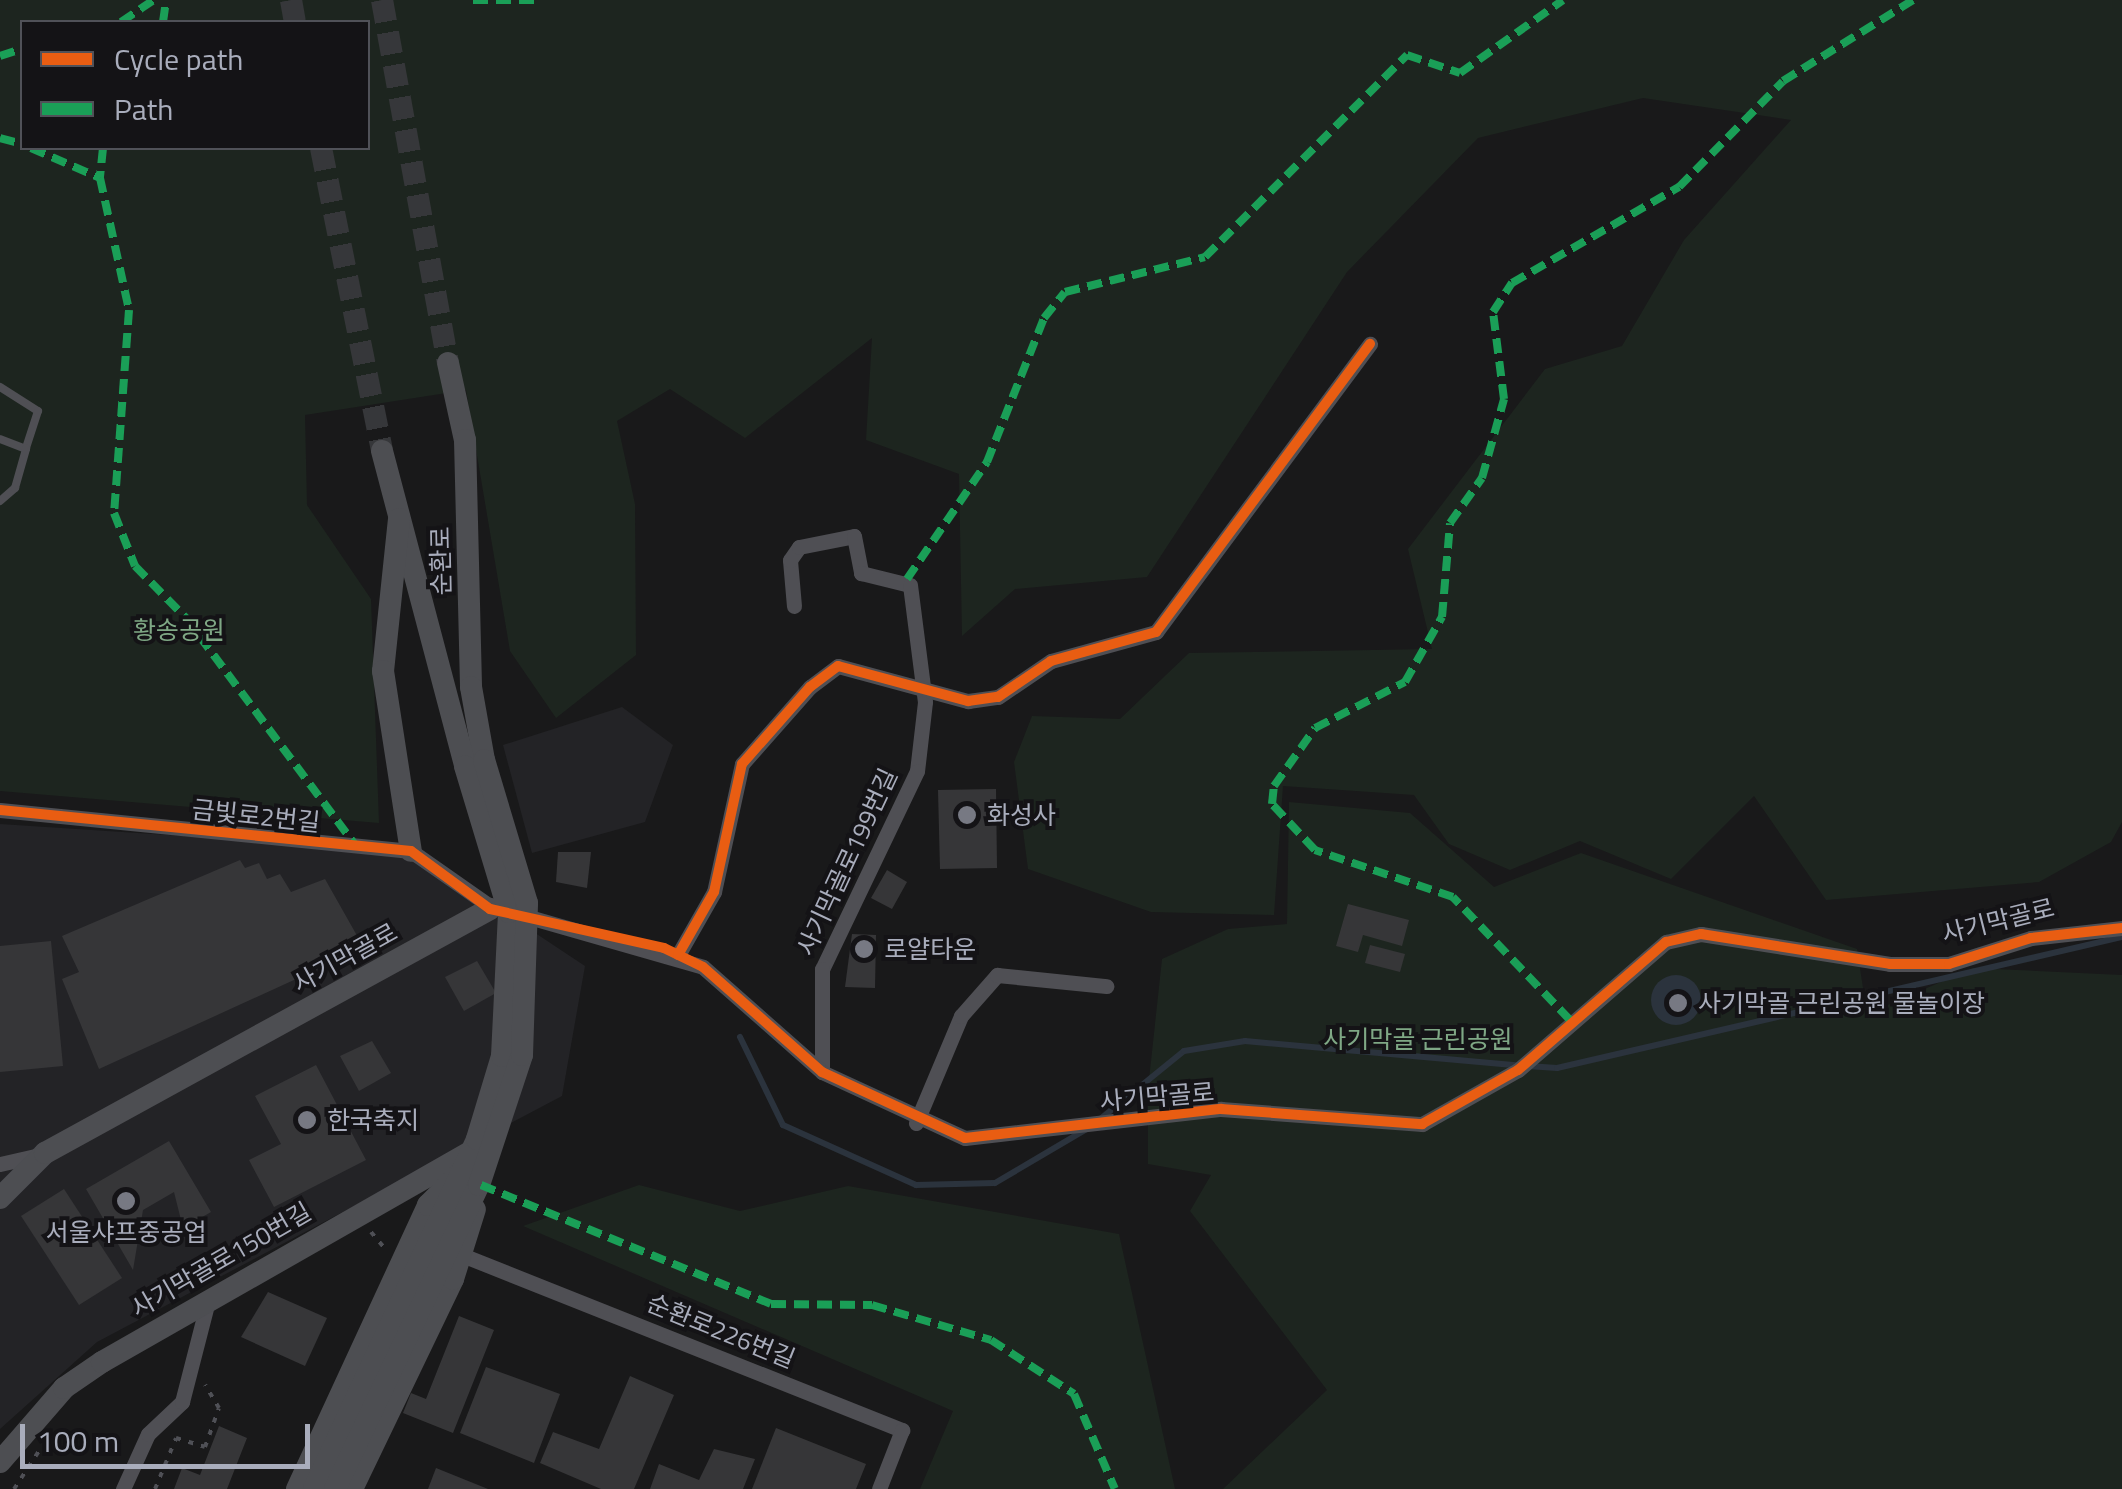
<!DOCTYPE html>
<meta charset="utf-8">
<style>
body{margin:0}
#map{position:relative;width:2122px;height:1489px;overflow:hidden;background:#19191a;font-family:"Titillium Web","Noto Sans KR",sans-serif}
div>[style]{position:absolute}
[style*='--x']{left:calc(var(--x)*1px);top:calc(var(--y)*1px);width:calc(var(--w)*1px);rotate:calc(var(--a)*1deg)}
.built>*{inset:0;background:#232326}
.green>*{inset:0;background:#1d251f}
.water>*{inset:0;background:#2b333d}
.round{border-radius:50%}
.stream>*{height:6px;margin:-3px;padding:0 3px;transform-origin:3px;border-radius:3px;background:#2b333d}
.building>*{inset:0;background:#363638}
.secondary-tunnel>*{height:22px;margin-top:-11px;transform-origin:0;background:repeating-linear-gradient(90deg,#36373a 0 22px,transparent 0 33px)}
.path>*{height:4px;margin-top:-2px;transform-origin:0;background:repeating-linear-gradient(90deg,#4f5056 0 5px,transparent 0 13px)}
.lane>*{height:8px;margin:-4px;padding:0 4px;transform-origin:4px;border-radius:4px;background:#4f4f54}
.street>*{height:15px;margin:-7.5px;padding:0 7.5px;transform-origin:7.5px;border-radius:7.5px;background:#4f4f54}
.secondary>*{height:22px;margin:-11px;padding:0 11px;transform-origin:11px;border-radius:11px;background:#4d4e52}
.secondary-bridge>*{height:22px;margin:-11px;padding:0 11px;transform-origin:11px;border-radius:11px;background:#4d4e52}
.quiet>*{height:8px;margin-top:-4px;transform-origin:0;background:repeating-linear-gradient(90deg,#1a9f57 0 15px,transparent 0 23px)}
.cycleway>*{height:10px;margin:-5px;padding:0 5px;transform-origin:5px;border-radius:5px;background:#e95d12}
.dots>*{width:28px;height:28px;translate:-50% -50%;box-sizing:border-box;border:5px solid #141316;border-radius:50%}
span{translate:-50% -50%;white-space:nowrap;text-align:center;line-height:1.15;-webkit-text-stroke:8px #141316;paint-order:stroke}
.street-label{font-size:25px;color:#a9adbc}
.park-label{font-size:25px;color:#7fa885}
.poi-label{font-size:25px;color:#a9adbc}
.left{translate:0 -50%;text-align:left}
.legend{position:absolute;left:20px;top:20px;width:350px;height:130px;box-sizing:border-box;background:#141316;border:2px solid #505158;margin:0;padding:12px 18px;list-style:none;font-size:30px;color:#a9adbc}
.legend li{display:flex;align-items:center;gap:20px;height:50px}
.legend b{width:50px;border:2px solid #505158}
.scale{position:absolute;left:20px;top:1424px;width:290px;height:45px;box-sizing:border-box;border:5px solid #a9adbc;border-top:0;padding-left:12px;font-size:30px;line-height:35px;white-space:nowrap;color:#a9adbc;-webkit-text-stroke:8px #141316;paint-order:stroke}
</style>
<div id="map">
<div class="built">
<i style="clip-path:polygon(622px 707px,673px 745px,645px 822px,532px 853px,503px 745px)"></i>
<i style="clip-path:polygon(0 824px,411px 851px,585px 966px,562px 1096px,97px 1342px,0 1429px)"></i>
</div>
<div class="green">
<i style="clip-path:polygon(evenodd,0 0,2122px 0,2122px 822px,2111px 842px,2039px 882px,1826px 900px,1754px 796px,1671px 879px,1580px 841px,1510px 870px,1449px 844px,1414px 795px,1283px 786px,1274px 915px,1151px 912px,1028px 869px,1014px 762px,1032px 716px,1120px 719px,1189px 653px,1432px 649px,1408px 549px,1545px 369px,1622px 346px,1684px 240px,1791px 120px,1643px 98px,1478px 138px,1347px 272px,1147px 577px,1015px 589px,962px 636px,959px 474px,866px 440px,872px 338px,745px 438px,670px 389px,617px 421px,635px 504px,636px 655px,556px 718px,510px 651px,466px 390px,305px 415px,307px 505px,371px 599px,379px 823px,0 791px,0 0,22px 22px,368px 22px,368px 148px,22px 148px,22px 22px)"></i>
<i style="clip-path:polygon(1289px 802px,1410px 813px,1494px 887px,1581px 853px,1857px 949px,1867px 1014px,1973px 968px,2122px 975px,2122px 1489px,1223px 1489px,1327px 1390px,1190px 1211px,1211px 1175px,1148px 1164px,1148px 1089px,1162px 959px,1228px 929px,1287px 924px)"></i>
<i style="clip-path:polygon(639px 1185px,740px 1211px,848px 1186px,1119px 1234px,1175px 1489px,920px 1489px,953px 1411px,523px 1226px)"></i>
</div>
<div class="water">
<i class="round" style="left:1651px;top:975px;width:50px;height:50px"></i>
</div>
<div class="stream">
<i style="--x:740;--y:1037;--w:98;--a:64"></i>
<i style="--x:783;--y:1125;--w:146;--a:24.3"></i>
<i style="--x:916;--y:1185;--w:79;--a:-1.5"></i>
<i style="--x:995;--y:1183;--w:110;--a:-30.5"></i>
<i style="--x:1528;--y:1066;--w:29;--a:4"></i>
<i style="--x:1557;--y:1068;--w:580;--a:-13.05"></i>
<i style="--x:1099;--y:1120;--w:109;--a:-39.1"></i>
<i style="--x:1184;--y:1051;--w:62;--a:-9.3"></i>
<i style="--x:1245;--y:1041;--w:272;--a:5.1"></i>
</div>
<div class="building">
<i style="clip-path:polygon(996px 789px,997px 868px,940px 869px,938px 790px)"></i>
<i style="clip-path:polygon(558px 852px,591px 852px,587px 888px,556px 882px)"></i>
<i style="clip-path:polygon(240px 860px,245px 868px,259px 863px,267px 879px,280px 874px,291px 892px,325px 879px,364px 948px,99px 1069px,62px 979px,79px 972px,62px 936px)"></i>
<i style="clip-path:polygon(887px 870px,907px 882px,892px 909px,871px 898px)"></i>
<i style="clip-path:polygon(1348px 904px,1409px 920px,1402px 946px,1363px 935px,1358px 952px,1336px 946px)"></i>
<i style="clip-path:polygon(852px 934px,876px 935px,875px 988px,845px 987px)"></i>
<i style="clip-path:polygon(51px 941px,63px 1066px,0 1072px,0 946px)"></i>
<i style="clip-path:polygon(1370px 945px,1405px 954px,1400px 972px,1365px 963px)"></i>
<i style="clip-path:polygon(477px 961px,496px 993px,464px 1011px,445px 977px)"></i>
<i style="clip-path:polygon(372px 1041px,391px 1073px,359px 1091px,340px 1056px)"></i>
<i style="clip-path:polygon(316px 1065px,366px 1160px,274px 1207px,249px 1160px,281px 1144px,255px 1096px)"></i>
<i style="clip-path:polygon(169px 1141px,211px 1212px,183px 1228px,174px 1192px,143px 1210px,133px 1270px,86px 1189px)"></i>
<i style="clip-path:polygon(64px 1189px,122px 1278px,79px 1305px,21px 1216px)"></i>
<i style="clip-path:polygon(268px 1292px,327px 1318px,305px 1366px,241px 1337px)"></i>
<i style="clip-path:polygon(459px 1316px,494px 1330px,453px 1433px,403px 1413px,411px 1393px,426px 1399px)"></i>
<i style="clip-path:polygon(486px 1367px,560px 1394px,534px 1463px,460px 1433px)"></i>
<i style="clip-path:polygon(630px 1376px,674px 1395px,634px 1489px,601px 1489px,540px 1463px,553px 1432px,599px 1449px)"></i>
<i style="clip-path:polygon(219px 1426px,247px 1438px,227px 1489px,174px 1489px,182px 1468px,200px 1475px)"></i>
<i style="clip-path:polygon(776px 1428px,866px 1464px,856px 1489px,752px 1489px)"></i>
<i style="clip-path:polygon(714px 1449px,755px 1459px,743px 1489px,650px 1489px,659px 1464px,699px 1480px)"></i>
<i style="clip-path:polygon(436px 1468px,488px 1489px,428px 1489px)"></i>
</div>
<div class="secondary-tunnel">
<i style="--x:291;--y:0;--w:22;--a:80"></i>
<i style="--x:382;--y:0;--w:369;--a:79.7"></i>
<i style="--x:321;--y:148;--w:309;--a:78.6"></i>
</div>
<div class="path">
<i style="--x:371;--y:1232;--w:23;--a:50"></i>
<i style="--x:14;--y:1489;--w:45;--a:-56.7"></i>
<i style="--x:155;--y:1489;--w:55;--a:-67.6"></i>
<i style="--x:176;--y:1438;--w:30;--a:17"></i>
<i style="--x:205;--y:1447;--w:41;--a:-70.3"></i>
<i style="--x:219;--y:1408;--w:27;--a:-121"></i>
</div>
<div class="lane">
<i style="--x:0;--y:387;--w:45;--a:32.3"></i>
<i style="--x:38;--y:411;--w:40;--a:108"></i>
<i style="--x:26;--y:449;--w:28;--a:-159"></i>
<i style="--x:0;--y:501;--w:20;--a:-41"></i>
<i style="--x:15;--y:488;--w:41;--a:-74.2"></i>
</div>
<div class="street">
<i style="--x:794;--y:606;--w:46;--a:-95"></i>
<i style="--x:790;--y:560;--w:16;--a:-55"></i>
<i style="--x:799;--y:547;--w:56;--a:-11.3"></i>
<i style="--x:854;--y:536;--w:38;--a:79"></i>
<i style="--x:861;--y:573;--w:50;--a:13.8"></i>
<i style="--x:910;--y:585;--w:118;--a:82.7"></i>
<i style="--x:925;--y:702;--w:69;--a:96.6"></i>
<i style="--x:917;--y:771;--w:220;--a:115.6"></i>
<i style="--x:822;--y:969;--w:103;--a:90"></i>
<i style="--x:0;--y:810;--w:413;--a:5.7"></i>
<i style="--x:411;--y:851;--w:101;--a:34.9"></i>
<i style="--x:522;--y:915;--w:188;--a:16"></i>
<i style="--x:703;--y:967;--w:159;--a:41.4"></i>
<i style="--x:822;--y:1072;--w:157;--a:24.8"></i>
<i style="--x:965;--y:1138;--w:258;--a:-6.5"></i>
<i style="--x:1221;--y:1109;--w:202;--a:4.3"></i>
<i style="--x:1422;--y:1124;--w:110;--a:-29.4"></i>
<i style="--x:1518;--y:1070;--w:196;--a:-40.9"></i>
<i style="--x:1666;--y:942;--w:36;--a:-13"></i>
<i style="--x:1701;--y:934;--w:191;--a:9"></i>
<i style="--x:1890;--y:964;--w:59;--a:0"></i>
<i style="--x:1949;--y:964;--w:86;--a:-17.6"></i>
<i style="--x:2031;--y:938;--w:92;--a:-6.3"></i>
<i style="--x:678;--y:955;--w:73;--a:-60.3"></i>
<i style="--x:714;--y:892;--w:131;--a:-77.7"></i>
<i style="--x:742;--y:764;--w:103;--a:-48.6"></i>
<i style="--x:810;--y:687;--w:35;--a:-37"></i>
<i style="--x:838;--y:666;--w:135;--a:15.1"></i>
<i style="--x:968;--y:701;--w:30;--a:-8"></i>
<i style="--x:998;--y:697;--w:64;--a:-34.2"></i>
<i style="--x:1051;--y:661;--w:109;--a:-15.4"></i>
<i style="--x:1156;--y:632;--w:359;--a:-53.4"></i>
<i style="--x:916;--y:1123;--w:116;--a:-67.2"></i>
<i style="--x:961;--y:1016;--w:55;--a:-48.7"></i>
<i style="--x:997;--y:975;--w:110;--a:5.8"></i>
<i style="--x:0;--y:1164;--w:45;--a:-12.8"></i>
<i style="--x:462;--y:1255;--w:474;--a:21.7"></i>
<i style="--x:902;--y:1430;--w:63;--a:111.3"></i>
<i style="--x:123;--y:1489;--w:60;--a:-65.6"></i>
<i style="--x:148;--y:1434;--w:47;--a:-43.3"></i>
<i style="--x:182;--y:1402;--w:104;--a:-75.6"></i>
</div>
<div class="secondary">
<i style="--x:448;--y:363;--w:79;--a:77.6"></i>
<i style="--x:465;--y:440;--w:247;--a:88.6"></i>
<i style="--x:471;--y:687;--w:74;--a:79.9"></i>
<i style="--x:382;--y:451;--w:326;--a:75.2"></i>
<i style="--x:399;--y:519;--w:153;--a:96"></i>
<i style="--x:383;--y:671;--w:182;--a:81.2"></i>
<i style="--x:0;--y:1198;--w:64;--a:-45"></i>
<i style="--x:45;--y:1153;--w:508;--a:-28.74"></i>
<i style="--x:0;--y:1462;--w:98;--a:-49.1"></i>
<i style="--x:64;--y:1388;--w:46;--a:-34.4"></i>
<i style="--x:102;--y:1362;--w:438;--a:-29.7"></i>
<i style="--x:297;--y:1489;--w:313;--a:-65.2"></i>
<i style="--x:428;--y:1205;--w:45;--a:-45"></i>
<i style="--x:352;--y:1489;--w:233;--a:-64.3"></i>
<i style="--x:453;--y:1279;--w:73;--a:-72.6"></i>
</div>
<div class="secondary-bridge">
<i style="--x:314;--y:1489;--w:386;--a:-65"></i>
<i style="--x:477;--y:1139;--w:87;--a:-73.2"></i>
<i style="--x:502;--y:1056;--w:144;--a:-87.2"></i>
<i style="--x:509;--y:912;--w:152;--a:-106.8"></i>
<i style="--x:335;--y:1489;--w:336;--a:-64.7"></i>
<i style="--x:479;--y:1185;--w:137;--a:-71.7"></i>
<i style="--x:522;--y:1055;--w:152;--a:-88.1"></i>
<i style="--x:527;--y:903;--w:149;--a:-106.7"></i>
</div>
<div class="quiet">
<i style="--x:473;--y:0;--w:67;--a:0"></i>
<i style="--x:121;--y:22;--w:40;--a:-34"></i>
<i style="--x:163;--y:22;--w:22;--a:-82"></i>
<i style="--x:0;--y:56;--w:23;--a:-18"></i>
<i style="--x:0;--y:138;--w:23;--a:15"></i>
<i style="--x:31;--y:148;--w:75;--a:23.5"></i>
<i style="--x:103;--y:148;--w:30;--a:96"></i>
<i style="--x:100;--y:178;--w:135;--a:77.6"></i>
<i style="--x:129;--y:310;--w:204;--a:94.2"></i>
<i style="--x:114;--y:513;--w:57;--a:68.4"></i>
<i style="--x:135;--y:566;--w:73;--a:45.6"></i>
<i style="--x:186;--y:618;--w:284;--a:53.3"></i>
<i style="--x:907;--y:579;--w:142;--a:-55.6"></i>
<i style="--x:987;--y:462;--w:155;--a:-68.4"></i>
<i style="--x:1044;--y:318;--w:33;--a:-51"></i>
<i style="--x:1065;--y:292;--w:144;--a:-14"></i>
<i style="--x:1205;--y:257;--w:286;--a:-45"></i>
<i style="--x:1407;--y:55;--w:56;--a:18.8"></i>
<i style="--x:1460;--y:73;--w:126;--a:-35.3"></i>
<i style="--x:1570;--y:1020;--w:170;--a:-133.6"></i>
<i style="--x:1453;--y:897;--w:146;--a:-161.2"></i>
<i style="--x:1315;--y:850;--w:63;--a:-133.1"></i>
<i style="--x:1272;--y:804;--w:18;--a:-84"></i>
<i style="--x:1274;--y:786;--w:71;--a:-54.7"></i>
<i style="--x:1315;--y:728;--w:101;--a:-27.1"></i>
<i style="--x:1405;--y:682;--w:75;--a:-60.4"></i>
<i style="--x:1442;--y:617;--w:94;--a:-85.1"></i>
<i style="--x:1450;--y:523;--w:55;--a:-54.6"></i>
<i style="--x:1482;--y:478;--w:82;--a:-74.4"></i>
<i style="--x:1504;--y:399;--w:88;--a:-97.2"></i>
<i style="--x:1493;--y:312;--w:35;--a:-57"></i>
<i style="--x:1512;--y:283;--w:193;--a:-29.9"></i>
<i style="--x:1679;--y:187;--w:148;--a:-45.5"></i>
<i style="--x:1783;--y:81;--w:153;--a:-31.9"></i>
<i style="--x:481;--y:1185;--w:313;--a:22.3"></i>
<i style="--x:771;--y:1304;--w:101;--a:0.6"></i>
<i style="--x:872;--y:1305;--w:124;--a:16.4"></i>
<i style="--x:991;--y:1340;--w:99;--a:33"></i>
<i style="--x:1074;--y:1394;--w:103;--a:66.7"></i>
</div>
<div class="cycleway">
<i style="--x:0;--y:810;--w:413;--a:5.7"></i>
<i style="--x:411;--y:851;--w:98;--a:36.3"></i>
<i style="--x:490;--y:909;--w:178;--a:12.6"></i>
<i style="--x:664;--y:948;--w:43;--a:26"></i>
<i style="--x:703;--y:967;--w:159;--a:41.4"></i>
<i style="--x:822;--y:1072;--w:157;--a:24.8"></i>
<i style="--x:965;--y:1138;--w:258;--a:-6.5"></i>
<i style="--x:1221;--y:1109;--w:202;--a:4.3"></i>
<i style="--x:1422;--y:1124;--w:110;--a:-29.4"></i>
<i style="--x:1518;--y:1070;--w:196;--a:-40.9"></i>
<i style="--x:1666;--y:942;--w:36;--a:-13"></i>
<i style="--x:1701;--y:934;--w:191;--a:9"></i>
<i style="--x:1890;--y:964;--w:59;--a:0"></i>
<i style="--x:1949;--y:964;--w:86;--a:-17.6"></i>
<i style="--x:2031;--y:938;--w:92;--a:-6.3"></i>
<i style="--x:678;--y:955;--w:73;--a:-60.3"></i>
<i style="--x:714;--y:892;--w:131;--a:-77.7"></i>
<i style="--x:742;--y:764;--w:103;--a:-48.6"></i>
<i style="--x:810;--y:687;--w:35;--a:-37"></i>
<i style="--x:838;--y:666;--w:135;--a:15.1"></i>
<i style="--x:968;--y:701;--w:30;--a:-8"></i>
<i style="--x:998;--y:697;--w:64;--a:-34.2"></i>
<i style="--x:1051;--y:661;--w:109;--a:-15.4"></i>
<i style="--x:1156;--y:632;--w:359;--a:-53.4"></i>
</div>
<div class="dots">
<i style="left:967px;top:815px;background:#777983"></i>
<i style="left:864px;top:949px;background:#777983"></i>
<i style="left:1678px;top:1003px;background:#777983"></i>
<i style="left:307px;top:1120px;background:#777983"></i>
<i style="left:126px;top:1201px;background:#777983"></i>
</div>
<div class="street-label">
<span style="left:441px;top:561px;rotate:-91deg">순환로</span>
<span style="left:256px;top:816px;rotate:6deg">금빛로2번길</span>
<span style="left:847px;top:862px;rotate:-65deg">사기막골로199번길</span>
<span style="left:1998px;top:921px;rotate:-14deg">사기막골로</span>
<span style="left:345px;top:958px;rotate:-29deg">사기막골로</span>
<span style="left:1157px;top:1097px;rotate:-5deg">사기막골로</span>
<span style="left:221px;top:1260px;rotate:-30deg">사기막골로150번길</span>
<span style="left:721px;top:1331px;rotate:22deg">순환로226번길</span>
</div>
<div class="park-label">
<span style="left:179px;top:630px">황송공원</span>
<span style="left:1418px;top:1039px">사기막골 근린공원</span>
</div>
<div class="poi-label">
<span class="left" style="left:987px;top:815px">화성사</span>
<span class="left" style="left:884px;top:949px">로얄타운</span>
<span class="left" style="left:1698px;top:1003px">사기막골 근린공원 물놀이장</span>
<span class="left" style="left:327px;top:1120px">한국축지</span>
<span style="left:126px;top:1232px">서울샤프중공업</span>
</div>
<ul class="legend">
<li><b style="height:12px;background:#e95d12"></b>Cycle path</li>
<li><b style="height:12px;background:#1a9f57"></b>Path</li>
</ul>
<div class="scale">100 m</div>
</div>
